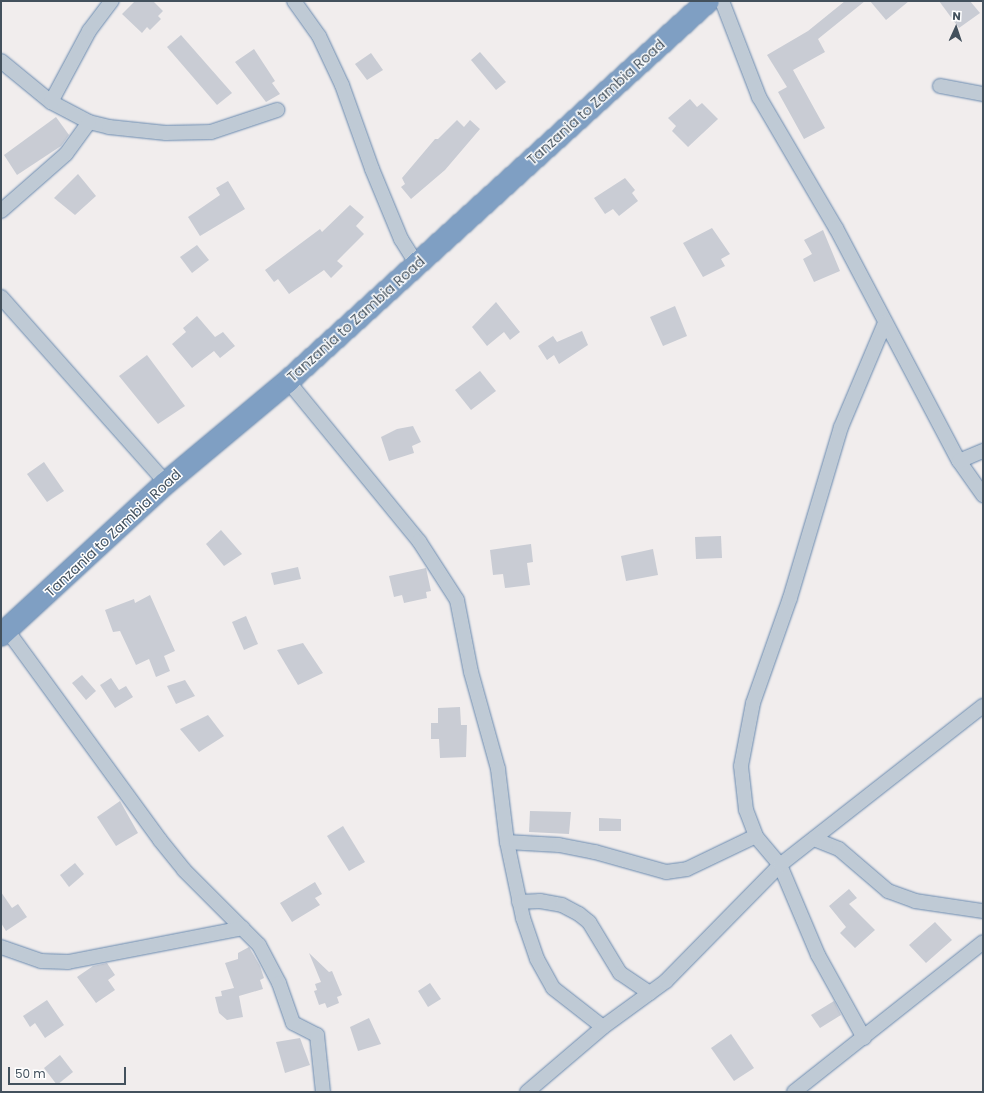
<!DOCTYPE html>
<style>
body{margin:0}
#map{position:relative;width:984px;height:1093px;overflow:hidden;background:#f1eded;font-family:Poppins,sans-serif}
div>[style]{position:absolute}
[style*='--x']{left:calc(var(--x)*1px);top:calc(var(--y)*1px);width:calc(var(--w)*1px);rotate:calc(var(--a)*1deg)}
.building>*{inset:0;background:#c9ccd4}
.roads{filter:drop-shadow(0 0 1px #6a8aaf) drop-shadow(0 0 1px #6a8aaf)}
.street>*{height:14px;margin:-7px;padding:0 7px;transform-origin:7px;border-radius:7px;background:#bfcad5}
.highway>*{height:22px;margin:-11px;padding:0 11px;transform-origin:11px;border-radius:11px;background:#7f9fc3}
span{translate:-50% -50%;white-space:nowrap;text-align:center;line-height:1.15;-webkit-text-stroke:3px #fff;paint-order:stroke}
.street-label{font-size:14px;color:#43515d}
.frame{position:absolute;inset:0;border:2px solid #43515d;pointer-events:none}
.north{position:absolute;left:936px;top:8px;width:40px;height:40px;-webkit-text-stroke:3px #fff;paint-order:stroke;rotate:3deg;font-size:11px;font-weight:700;line-height:16px;text-align:center;color:#43515d}
.north::after{content:'';display:block;margin:auto;width:14px;height:18px;background:#43515d;clip-path:polygon(50% 0,100% 100%,50% 72%,0 100%)}
.scale{position:absolute;left:8px;top:1067px;width:118px;height:18px;box-sizing:border-box;border:2px solid #43515d;border-top:0;padding-left:5px;font-size:12px;line-height:14px;white-space:nowrap;color:#43515d;-webkit-text-stroke:3px #fff;paint-order:stroke}
</style>
<div id="map">
<div class="building">
<i style="clip-path:polygon(135px 1px,153px 1px,163px 11px,158px 16px,161px 19px,150px 30px,147px 27px,142px 33px,122px 14px)"></i>
<i style="clip-path:polygon(845px 1px,865px 1px,818px 39px,825px 52px,793px 70px,825px 128px,804px 139px,778px 92px,787px 87px,767px 55px,808px 31px)"></i>
<i style="clip-path:polygon(870px 1px,909px 1px,886px 20px)"></i>
<i style="clip-path:polygon(939px 1px,970px 1px,980px 13px,959px 28px)"></i>
<i style="clip-path:polygon(181px 35px,232px 93px,217px 105px,167px 47px)"></i>
<i style="clip-path:polygon(254px 49px,275px 81px,272px 83px,280px 94px,266px 102px,235px 62px)"></i>
<i style="clip-path:polygon(480px 52px,506px 82px,496px 90px,471px 60px)"></i>
<i style="clip-path:polygon(371px 53px,383px 70px,367px 80px,355px 64px)"></i>
<i style="clip-path:polygon(690px 99px,697px 107px,702px 103px,718px 119px,688px 147px,672px 131px,676px 126px,668px 118px)"></i>
<i style="clip-path:polygon(56px 117px,69px 135px,61px 146px,17px 175px,4px 155px)"></i>
<i style="clip-path:polygon(457px 120px,464px 127px,470px 120px,480px 129px,445px 170px,411px 199px,401px 187px,405px 184px,402px 178px,435px 139px,438px 139px)"></i>
<i style="clip-path:polygon(78px 174px,96px 196px,75px 215px,54px 198px)"></i>
<i style="clip-path:polygon(625px 178px,635px 190px,632px 193px,638px 201px,619px 216px,613px 209px,605px 214px,594px 198px)"></i>
<i style="clip-path:polygon(228px 181px,245px 209px,200px 236px,188px 217px,220px 195px,216px 188px)"></i>
<i style="clip-path:polygon(350px 205px,364px 217px,356px 226px,364px 234px,337px 261px,343px 266px,331px 278px,324px 270px,289px 294px,278px 279px,274px 282px,265px 270px,320px 229px,322px 232px)"></i>
<i style="clip-path:polygon(712px 228px,730px 254px,721px 259px,725px 266px,703px 277px,683px 243px)"></i>
<i style="clip-path:polygon(823px 230px,840px 271px,814px 282px,803px 259px,812px 254px,804px 240px)"></i>
<i style="clip-path:polygon(197px 245px,209px 260px,192px 273px,180px 257px)"></i>
<i style="clip-path:polygon(496px 302px,520px 332px,510px 340px,504px 332px,487px 346px,472px 327px)"></i>
<i style="clip-path:polygon(675px 306px,687px 336px,663px 346px,650px 317px)"></i>
<i style="clip-path:polygon(197px 316px,215px 337px,223px 332px,235px 346px,220px 358px,214px 351px,192px 368px,172px 344px,186px 332px,183px 328px)"></i>
<i style="clip-path:polygon(582px 331px,588px 345px,559px 364px,554px 355px,547px 360px,538px 346px,553px 336px,557px 342px)"></i>
<i style="clip-path:polygon(147px 355px,185px 406px,158px 424px,119px 376px)"></i>
<i style="clip-path:polygon(480px 371px,496px 391px,471px 410px,455px 390px)"></i>
<i style="clip-path:polygon(413px 426px,421px 442px,412px 446px,414px 453px,389px 461px,381px 437px,397px 429px)"></i>
<i style="clip-path:polygon(44px 462px,64px 491px,47px 502px,27px 474px)"></i>
<i style="clip-path:polygon(221px 530px,242px 554px,224px 566px,206px 544px)"></i>
<i style="clip-path:polygon(721px 536px,722px 558px,696px 559px,695px 537px)"></i>
<i style="clip-path:polygon(531px 544px,533px 562px,527px 563px,530px 585px,505px 588px,503px 574px,493px 575px,490px 550px)"></i>
<i style="clip-path:polygon(653px 549px,658px 575px,626px 581px,621px 556px)"></i>
<i style="clip-path:polygon(298px 567px,301px 579px,274px 585px,271px 573px)"></i>
<i style="clip-path:polygon(426px 568px,431px 591px,426px 592px,427px 598px,404px 603px,402px 595px,394px 597px,389px 576px)"></i>
<i style="clip-path:polygon(150px 595px,175px 651px,164px 656px,170px 671px,156px 677px,149px 659px,136px 665px,120px 631px,113px 632px,105px 610px,134px 599px,135px 603px)"></i>
<i style="clip-path:polygon(246px 616px,258px 644px,244px 650px,232px 622px)"></i>
<i style="clip-path:polygon(303px 643px,323px 673px,298px 685px,277px 650px)"></i>
<i style="clip-path:polygon(82px 675px,96px 691px,86px 700px,72px 683px)"></i>
<i style="clip-path:polygon(111px 678px,119px 690px,126px 686px,133px 697px,115px 708px,100px 685px)"></i>
<i style="clip-path:polygon(185px 680px,195px 696px,176px 704px,167px 686px)"></i>
<i style="clip-path:polygon(460px 707px,461px 725px,467px 725px,466px 757px,440px 758px,439px 739px,431px 739px,431px 723px,438px 723px,438px 708px)"></i>
<i style="clip-path:polygon(208px 715px,224px 736px,199px 752px,180px 729px)"></i>
<i style="clip-path:polygon(120px 801px,138px 833px,116px 846px,97px 817px)"></i>
<i style="clip-path:polygon(530px 811px,571px 812px,569px 834px,529px 832px)"></i>
<i style="clip-path:polygon(599px 818px,621px 819px,621px 831px,599px 831px)"></i>
<i style="clip-path:polygon(343px 826px,365px 862px,349px 871px,327px 836px)"></i>
<i style="clip-path:polygon(75px 863px,84px 874px,69px 887px,60px 875px)"></i>
<i style="clip-path:polygon(315px 882px,322px 894px,315px 898px,320px 905px,292px 922px,280px 903px)"></i>
<i style="clip-path:polygon(849px 889px,857px 898px,849px 904px,875px 930px,855px 948px,840px 933px,846px 927px,829px 906px)"></i>
<i style="clip-path:polygon(1px 892px,12px 908px,18px 904px,27px 917px,6px 931px,1px 923px)"></i>
<i style="clip-path:polygon(935px 922px,952px 940px,926px 963px,909px 945px)"></i>
<i style="clip-path:polygon(249px 947px,260px 966px,264px 978px,260px 980px,263px 989px,239px 996px,243px 1017px,227px 1020px,219px 1013px,215px 997px,222px 996px,221px 991px,234px 988px,225px 963px,238px 959px,238px 953px)"></i>
<i style="clip-path:polygon(309px 953px,329px 972px,332px 971px,342px 995px,337px 997px,339px 1003px,327px 1008px,325px 1003px,319px 1005px,314px 991px,317px 990px,315px 984px,321px 982px)"></i>
<i style="clip-path:polygon(107px 963px,115px 975px,108px 980px,115px 990px,96px 1003px,77px 977px,93px 966px)"></i>
<i style="clip-path:polygon(430px 983px,441px 999px,428px 1007px,418px 991px)"></i>
<i style="clip-path:polygon(47px 1000px,64px 1025px,45px 1038px,35px 1023px,30px 1027px,23px 1016px)"></i>
<i style="clip-path:polygon(834px 1001px,841px 1015px,820px 1028px,811px 1015px)"></i>
<i style="clip-path:polygon(369px 1018px,381px 1044px,358px 1051px,350px 1027px)"></i>
<i style="clip-path:polygon(731px 1034px,754px 1068px,734px 1081px,711px 1048px)"></i>
<i style="clip-path:polygon(300px 1038px,310px 1065px,285px 1073px,276px 1042px)"></i>
<i style="clip-path:polygon(60px 1055px,73px 1072px,57px 1085px,44px 1068px)"></i>
</div>
<div class="roads">
<div class="street">
<i style="--x:294;--y:1;--w:43;--a:54.5"></i>
<i style="--x:319;--y:36;--w:54;--a:64.9"></i>
<i style="--x:342;--y:85;--w:89;--a:70.3"></i>
<i style="--x:372;--y:169;--w:76;--a:67.5"></i>
<i style="--x:401;--y:239;--w:31;--a:58"></i>
<i style="--x:722;--y:1;--w:103;--a:68.9"></i>
<i style="--x:759;--y:97;--w:152;--a:59.6"></i>
<i style="--x:836;--y:228;--w:263;--a:62.2"></i>
<i style="--x:959;--y:461;--w:42;--a:54.8"></i>
<i style="--x:1;--y:61;--w:65;--a:39.4"></i>
<i style="--x:51;--y:102;--w:43;--a:27.8"></i>
<i style="--x:89;--y:122;--w:21;--a:14"></i>
<i style="--x:109;--y:127;--w:57;--a:6"></i>
<i style="--x:166;--y:133;--w:45;--a:-1.3"></i>
<i style="--x:211;--y:132;--w:70;--a:-18.4"></i>
<i style="--x:940;--y:86;--w:44;--a:10.5"></i>
<i style="--x:51;--y:102;--w:81;--a:-61.8"></i>
<i style="--x:89;--y:31;--w:38;--a:-53"></i>
<i style="--x:1;--y:211;--w:86;--a:-41.2"></i>
<i style="--x:66;--y:154;--w:39;--a:-54"></i>
<i style="--x:1;--y:297;--w:249;--a:48.4"></i>
<i style="--x:288;--y:381;--w:207;--a:50.7"></i>
<i style="--x:419;--y:541;--w:70;--a:57.2"></i>
<i style="--x:457;--y:600;--w:73;--a:79"></i>
<i style="--x:471;--y:672;--w:101;--a:74.4"></i>
<i style="--x:498;--y:769;--w:74;--a:83"></i>
<i style="--x:507;--y:842;--w:78;--a:78.1"></i>
<i style="--x:523;--y:918;--w:43;--a:71.1"></i>
<i style="--x:537;--y:959;--w:33;--a:61"></i>
<i style="--x:553;--y:988;--w:63;--a:38"></i>
<i style="--x:959;--y:461;--w:26;--a:-23"></i>
<i style="--x:7;--y:630;--w:260;--a:53.9"></i>
<i style="--x:160;--y:840;--w:38;--a:51"></i>
<i style="--x:184;--y:870;--w:106;--a:45"></i>
<i style="--x:259;--y:945;--w:43;--a:62.2"></i>
<i style="--x:279;--y:983;--w:42;--a:70.7"></i>
<i style="--x:293;--y:1023;--w:27;--a:27"></i>
<i style="--x:317;--y:1035;--w:57;--a:84"></i>
<i style="--x:814;--y:839;--w:27;--a:22"></i>
<i style="--x:839;--y:849;--w:65;--a:40.6"></i>
<i style="--x:888;--y:891;--w:29;--a:20"></i>
<i style="--x:915;--y:901;--w:69;--a:8.4"></i>
<i style="--x:507;--y:842;--w:52;--a:3.3"></i>
<i style="--x:559;--y:845;--w:37;--a:11"></i>
<i style="--x:595;--y:852;--w:74;--a:15.7"></i>
<i style="--x:666;--y:872;--w:21;--a:-8"></i>
<i style="--x:687;--y:869;--w:76;--a:-25.6"></i>
<i style="--x:519;--y:902;--w:21;--a:-3"></i>
<i style="--x:540;--y:901;--w:22;--a:10"></i>
<i style="--x:562;--y:905;--w:19;--a:28"></i>
<i style="--x:579;--y:914;--w:13;--a:39"></i>
<i style="--x:589;--y:922;--w:60;--a:58.7"></i>
<i style="--x:620;--y:973;--w:36;--a:34"></i>
<i style="--x:1;--y:947;--w:42;--a:19.3"></i>
<i style="--x:41;--y:961;--w:27;--a:2"></i>
<i style="--x:68;--y:962;--w:178;--a:-11"></i>
<i style="--x:864;--y:1038;--w:95;--a:-119"></i>
<i style="--x:818;--y:955;--w:98;--a:-112.9"></i>
<i style="--x:780;--y:865;--w:38;--a:-130"></i>
<i style="--x:756;--y:836;--w:28;--a:-111"></i>
<i style="--x:746;--y:810;--w:44;--a:-96.5"></i>
<i style="--x:741;--y:766;--w:64;--a:-79.2"></i>
<i style="--x:753;--y:703;--w:111;--a:-70.6"></i>
<i style="--x:790;--y:598;--w:178;--a:-73.4"></i>
<i style="--x:841;--y:427;--w:113;--a:-67.1"></i>
<i style="--x:527;--y:1092;--w:100;--a:-40.5"></i>
<i style="--x:603;--y:1027;--w:78;--a:-36.1"></i>
<i style="--x:666;--y:981;--w:163;--a:-45.5"></i>
<i style="--x:780;--y:865;--w:258;--a:-38.1"></i>
<i style="--x:794;--y:1092;--w:241;--a:-38.4"></i>
</div>
<div class="highway">
<i style="--x:1;--y:635;--w:224;--a:-42.7"></i>
<i style="--x:166;--y:483;--w:159;--a:-39.9"></i>
<i style="--x:288;--y:381;--w:566;--a:-42.14"></i>
</div>
</div>
<div class="street-label">
<span style="left:596px;top:102px;rotate:-42deg">Tanzania to Zambia Road</span>
<span style="left:356px;top:319px;rotate:-42deg">Tanzania to Zambia Road</span>
<span style="left:113px;top:533px;rotate:-43deg">Tanzania to Zambia Road</span>
</div>
<div class="frame"></div>
<div class="north">N</div>
<div class="scale">50 m</div>
</div>
